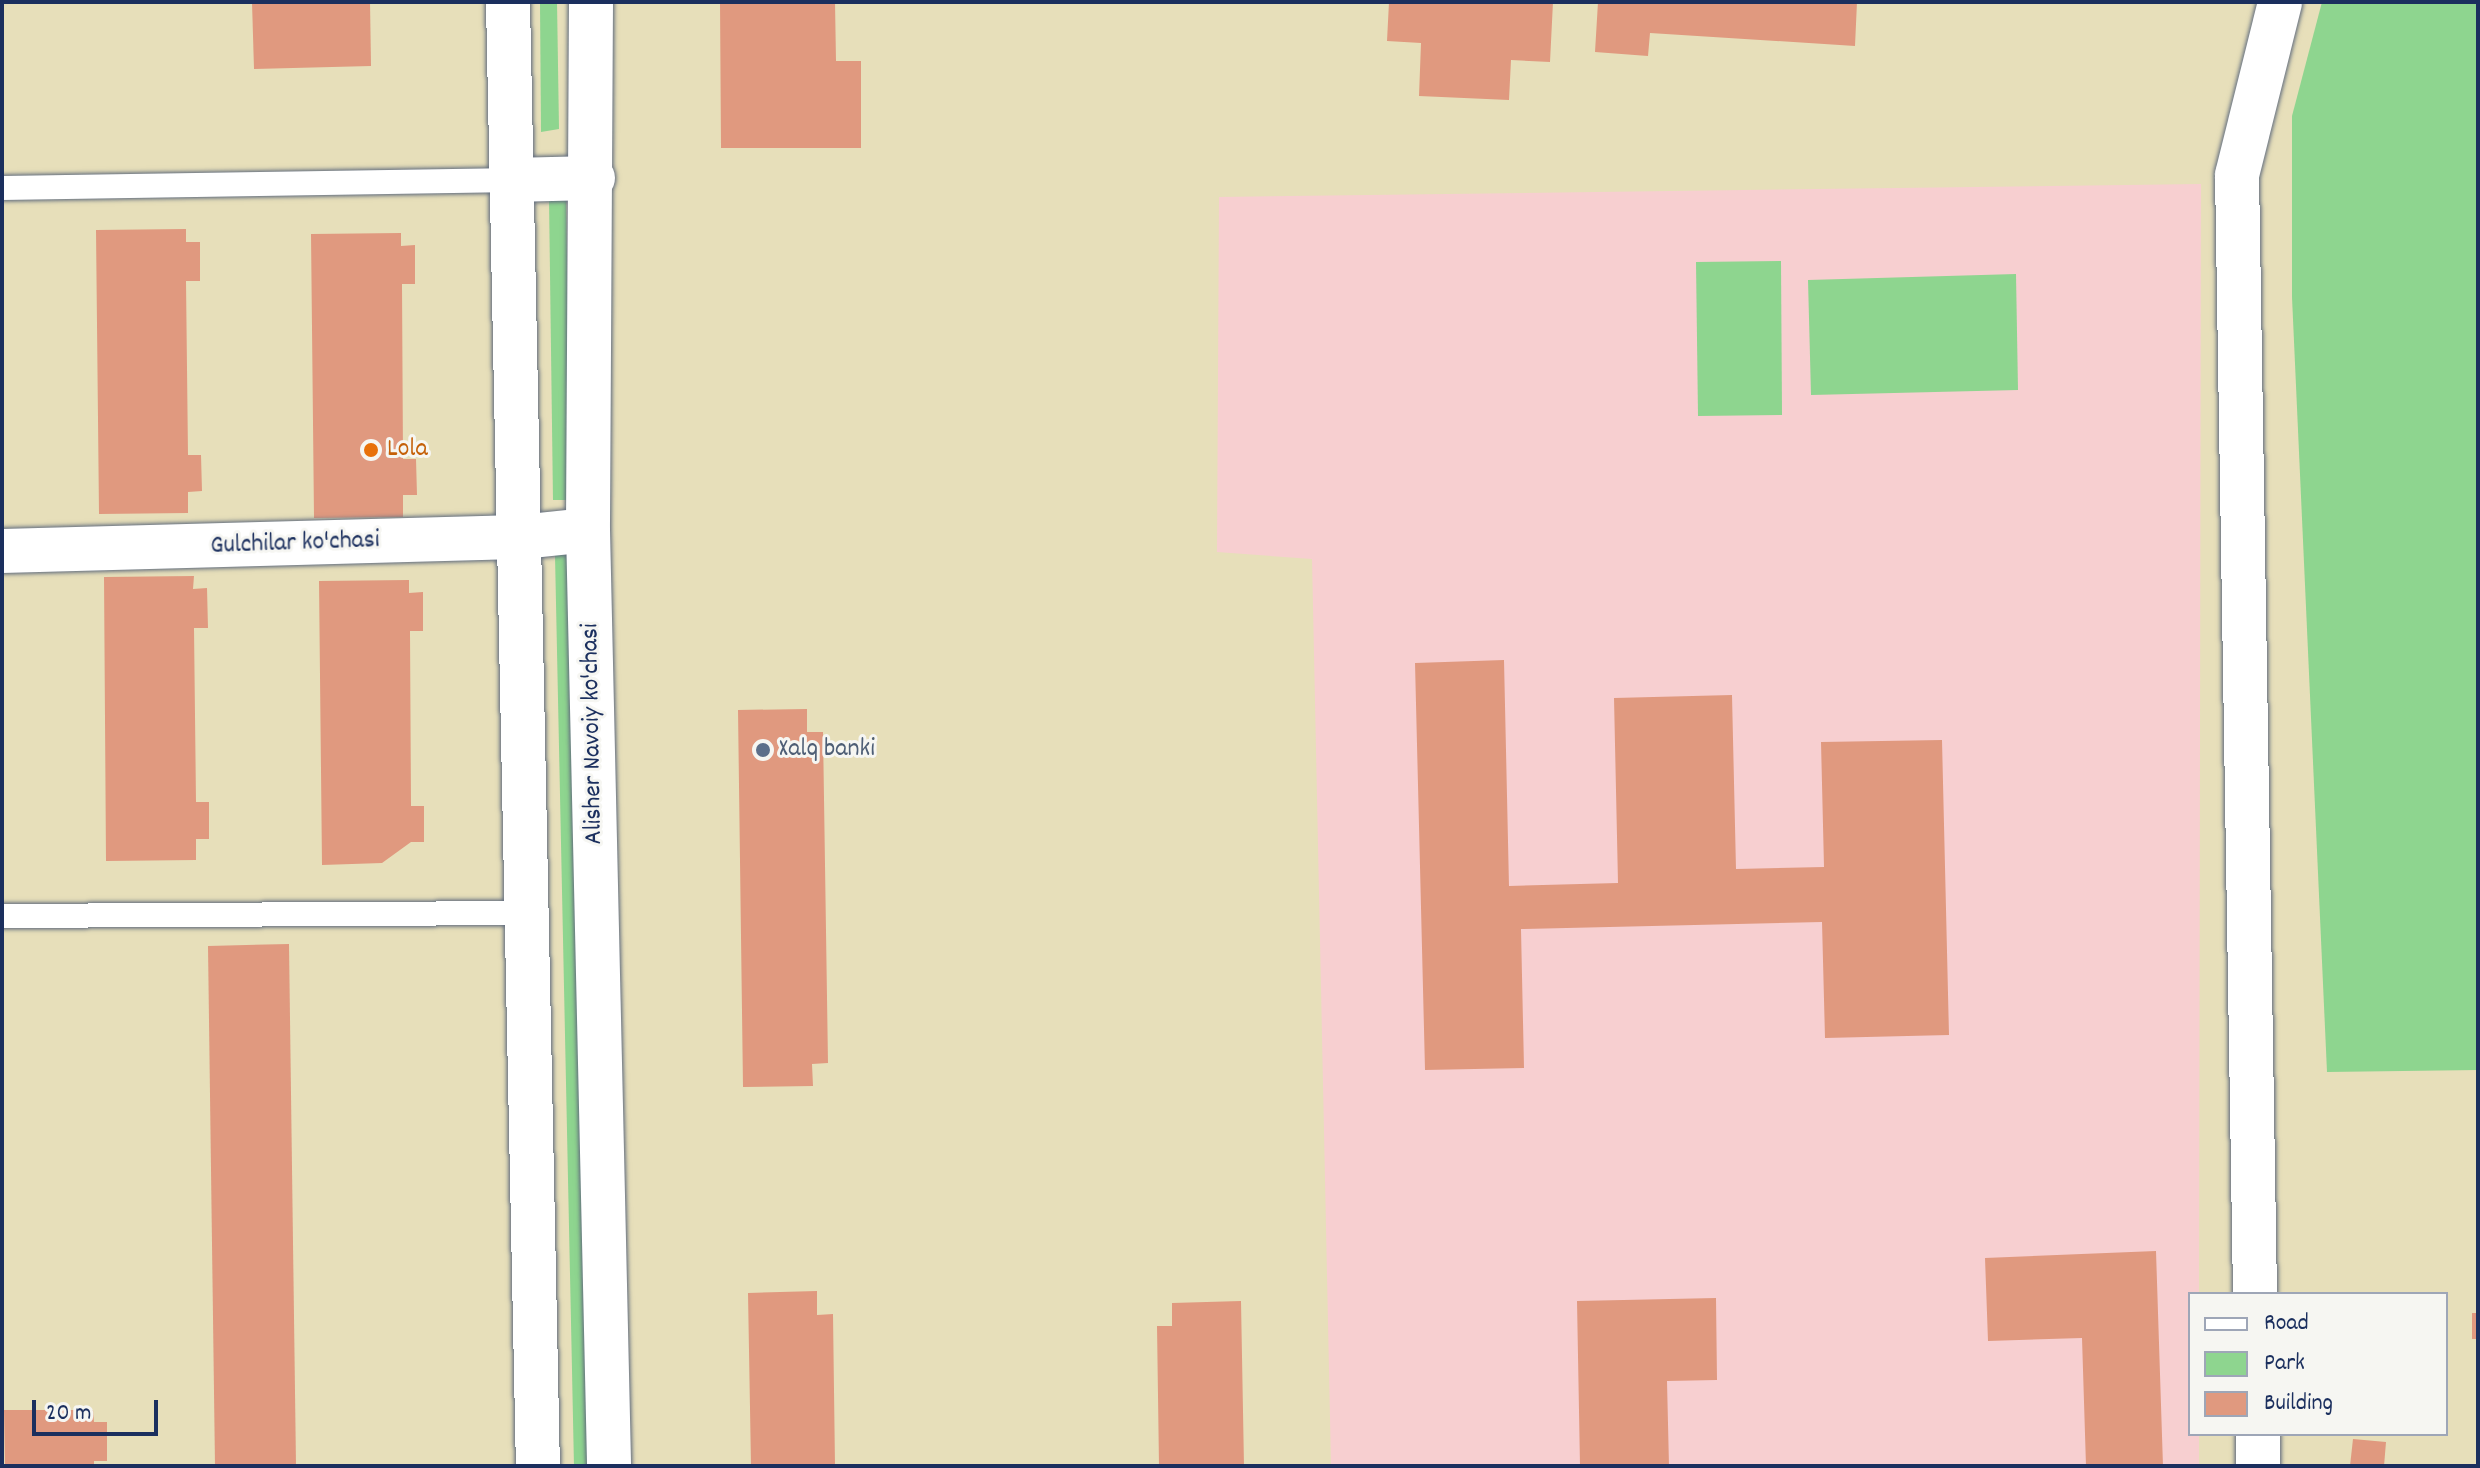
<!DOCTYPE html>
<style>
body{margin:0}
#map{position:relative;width:2480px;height:1468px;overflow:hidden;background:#e7dfba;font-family:Dekko,sans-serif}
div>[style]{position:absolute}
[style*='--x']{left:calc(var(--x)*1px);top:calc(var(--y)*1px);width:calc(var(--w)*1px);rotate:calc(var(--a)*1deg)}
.built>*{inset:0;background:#f7cfd0}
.green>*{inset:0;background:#8ed58f}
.building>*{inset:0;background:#e0997f}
.roads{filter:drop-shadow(0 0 2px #626d7e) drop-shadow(0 0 2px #626d7e)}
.service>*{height:24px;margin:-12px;padding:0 12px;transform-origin:12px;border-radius:12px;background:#fff}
.minor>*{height:44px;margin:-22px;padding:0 22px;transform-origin:22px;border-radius:22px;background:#fff}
.tertiary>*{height:44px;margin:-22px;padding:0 22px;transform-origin:22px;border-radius:22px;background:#fff}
.dots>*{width:22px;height:22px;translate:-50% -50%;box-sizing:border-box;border:4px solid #f6f6f2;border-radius:50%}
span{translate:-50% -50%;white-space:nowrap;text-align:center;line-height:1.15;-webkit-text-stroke:6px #f6f6f2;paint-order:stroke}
.food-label{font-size:26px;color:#c56008}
.left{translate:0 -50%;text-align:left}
.street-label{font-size:26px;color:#1b2f5e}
.service-label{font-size:26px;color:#4e5e75}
.frame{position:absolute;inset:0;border:4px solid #1b2f5e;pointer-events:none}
.legend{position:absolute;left:2188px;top:1292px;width:260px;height:144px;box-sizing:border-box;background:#f6f6f2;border:2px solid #9ea6b7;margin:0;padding:10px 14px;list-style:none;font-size:24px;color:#1b2f5e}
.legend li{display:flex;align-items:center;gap:16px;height:40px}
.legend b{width:40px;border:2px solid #9ea6b7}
.scale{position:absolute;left:32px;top:1400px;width:126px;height:36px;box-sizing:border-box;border:4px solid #1b2f5e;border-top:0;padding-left:10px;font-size:24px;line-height:28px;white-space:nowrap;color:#1b2f5e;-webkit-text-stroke:6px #f6f6f2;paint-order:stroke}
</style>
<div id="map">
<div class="built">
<i style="clip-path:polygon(2201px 184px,2199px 1294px,2190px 1294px,2190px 1434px,2199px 1434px,2199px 1466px,1331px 1466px,1312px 559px,1217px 552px,1219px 197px)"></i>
</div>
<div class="green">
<i style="clip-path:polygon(540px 2px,557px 2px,559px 129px,541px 132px)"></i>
<i style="clip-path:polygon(2322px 2px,2478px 2px,2478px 1070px,2327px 1072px,2292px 297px,2292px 116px)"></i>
<i style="clip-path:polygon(566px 197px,571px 500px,553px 500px,549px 198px)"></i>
<i style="clip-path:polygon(1781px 261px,1782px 415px,1698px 416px,1696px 262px)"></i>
<i style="clip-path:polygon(2016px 274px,2018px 390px,1811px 395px,1808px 280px)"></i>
<i style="clip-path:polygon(555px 555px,572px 555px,591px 1466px,574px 1466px)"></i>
</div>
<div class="building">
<i style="clip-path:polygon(252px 2px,370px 2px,371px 66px,254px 69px)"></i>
<i style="clip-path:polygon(720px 2px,835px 2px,836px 61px,861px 61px,861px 148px,721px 148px)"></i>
<i style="clip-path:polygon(1389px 2px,1553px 2px,1550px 62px,1511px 60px,1509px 100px,1419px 96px,1421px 43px,1387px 41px)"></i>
<i style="clip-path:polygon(1598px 2px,1857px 2px,1855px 46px,1650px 33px,1648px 56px,1595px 52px)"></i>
<i style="clip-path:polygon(186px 229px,186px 242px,200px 242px,200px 281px,186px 281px,188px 455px,201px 455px,202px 491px,188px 492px,188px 513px,99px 514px,96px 230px)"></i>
<i style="clip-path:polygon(401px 233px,401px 246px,415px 245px,415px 284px,402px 284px,403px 459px,416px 459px,417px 495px,403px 495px,403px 517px,314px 518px,311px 234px)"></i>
<i style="clip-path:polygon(194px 576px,193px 589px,207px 588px,208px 628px,194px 628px,196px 802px,209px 802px,209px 839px,196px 839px,196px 860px,106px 861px,104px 577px)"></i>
<i style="clip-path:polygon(409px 580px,409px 593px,423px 592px,423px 631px,410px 631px,411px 806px,424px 806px,424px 842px,411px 842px,382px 863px,322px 865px,319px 581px)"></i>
<i style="clip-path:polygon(1504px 660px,1509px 886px,1618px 883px,1614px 698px,1732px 695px,1736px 869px,1824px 867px,1821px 742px,1942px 740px,1949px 1035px,1825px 1038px,1822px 922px,1521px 929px,1524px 1068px,1425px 1070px,1415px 663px)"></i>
<i style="clip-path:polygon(807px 709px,807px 732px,823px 732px,828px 1063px,812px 1064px,813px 1086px,743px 1087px,738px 710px)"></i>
<i style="clip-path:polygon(289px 944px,296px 1466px,215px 1466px,208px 946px)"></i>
<i style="clip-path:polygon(2156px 1251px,2163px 1466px,2086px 1466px,2082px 1338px,1988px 1341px,1985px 1258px)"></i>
<i style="clip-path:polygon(817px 1291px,817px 1315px,833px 1314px,835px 1466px,751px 1466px,748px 1293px)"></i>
<i style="clip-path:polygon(1716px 1298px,1717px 1380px,1667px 1381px,1669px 1466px,1580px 1466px,1577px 1301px)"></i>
<i style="clip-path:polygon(1241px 1301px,1244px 1466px,1159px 1466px,1157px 1326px,1172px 1326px,1172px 1303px)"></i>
<i style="clip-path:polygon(2472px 1313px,2478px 1313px,2478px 1339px,2472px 1339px)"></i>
<i style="clip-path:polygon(4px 1410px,93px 1410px,94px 1422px,107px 1422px,107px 1461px,94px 1461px,94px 1466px,5px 1466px)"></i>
<i style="clip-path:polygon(2353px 1439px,2386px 1442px,2384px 1466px,2350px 1466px)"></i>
</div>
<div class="roads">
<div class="service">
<i style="--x:2;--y:188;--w:509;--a:-0.9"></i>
<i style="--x:2;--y:916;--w:526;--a:-0.33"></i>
</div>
<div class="minor">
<i style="--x:511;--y:180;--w:82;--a:-1.4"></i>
<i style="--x:2;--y:551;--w:519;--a:-1.55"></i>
<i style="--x:521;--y:537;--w:67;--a:-6"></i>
<i style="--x:2255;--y:1294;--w:1119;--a:-90.92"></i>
<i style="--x:2237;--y:175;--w:178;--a:-76"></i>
<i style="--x:2258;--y:1434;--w:32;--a:90"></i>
</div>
<div class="tertiary">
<i style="--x:508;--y:2;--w:1464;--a:88.83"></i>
<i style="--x:591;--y:2;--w:528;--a:90.33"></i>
<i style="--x:588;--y:530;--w:936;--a:88.71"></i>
</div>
</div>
<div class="dots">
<i style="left:371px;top:450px;background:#e8710a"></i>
<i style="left:763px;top:750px;background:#5c6f8a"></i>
</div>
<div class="food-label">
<span class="left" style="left:387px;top:450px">Lola</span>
</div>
<div class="street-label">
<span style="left:295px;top:544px;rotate:-2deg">Gulchilar ko'chasi</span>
<span style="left:593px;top:734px;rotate:-91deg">Alisher Navoiy ko'chasi</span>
</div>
<div class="service-label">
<span class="left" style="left:779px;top:750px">Xalq banki</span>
</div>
<div class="frame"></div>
<ul class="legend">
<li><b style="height:10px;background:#fff"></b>Road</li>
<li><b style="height:22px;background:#8ed58f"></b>Park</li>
<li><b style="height:22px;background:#e0997f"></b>Building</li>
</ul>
<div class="scale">20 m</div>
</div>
